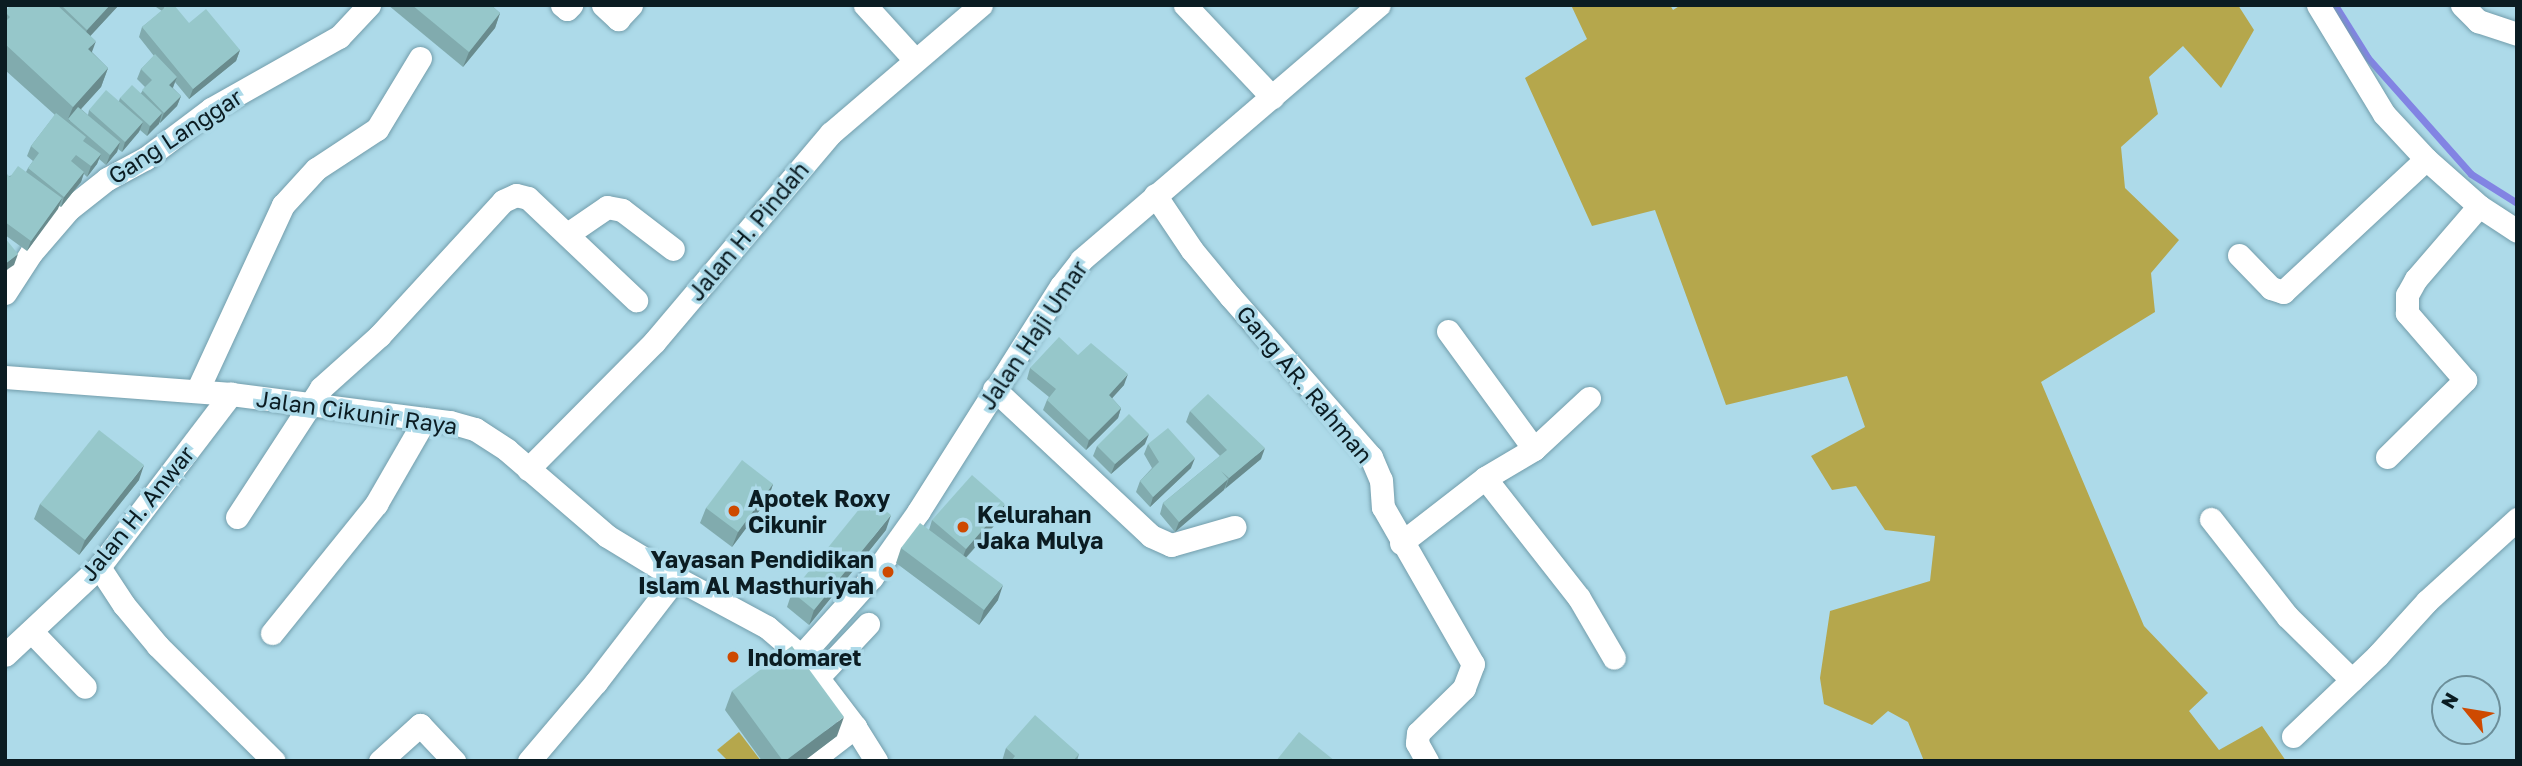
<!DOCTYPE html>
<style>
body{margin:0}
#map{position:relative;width:2522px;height:766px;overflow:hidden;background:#addae9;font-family:"Golos Text",sans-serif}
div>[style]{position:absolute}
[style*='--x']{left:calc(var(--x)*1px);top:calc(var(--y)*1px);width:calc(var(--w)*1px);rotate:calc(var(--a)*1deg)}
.green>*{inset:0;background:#b5a74c}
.stream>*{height:7px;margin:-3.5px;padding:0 3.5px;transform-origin:3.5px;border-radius:3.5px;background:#8284e3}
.roads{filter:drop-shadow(0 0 2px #729dab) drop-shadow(0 0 2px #729dab)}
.minor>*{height:23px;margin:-11.5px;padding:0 11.5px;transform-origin:11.5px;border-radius:11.5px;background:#fff}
.wall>*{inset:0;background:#81abae}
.shaded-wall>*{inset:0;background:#698b8d}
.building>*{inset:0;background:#96c7ca}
.dots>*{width:19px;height:19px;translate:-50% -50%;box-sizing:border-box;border:4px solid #addae9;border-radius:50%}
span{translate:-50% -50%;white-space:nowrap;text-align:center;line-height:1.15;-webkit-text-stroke:7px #addae9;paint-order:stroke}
.street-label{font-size:23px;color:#0b1c22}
.poi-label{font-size:23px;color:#0b1c22;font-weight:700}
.left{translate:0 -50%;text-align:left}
.right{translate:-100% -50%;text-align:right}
.frame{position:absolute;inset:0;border:7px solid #0b1c22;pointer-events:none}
.north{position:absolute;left:2431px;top:675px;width:70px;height:70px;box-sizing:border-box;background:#addae9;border:2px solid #6c8e99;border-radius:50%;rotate:300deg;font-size:19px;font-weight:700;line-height:28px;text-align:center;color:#0b1c22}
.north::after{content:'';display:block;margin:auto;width:24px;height:32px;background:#ce4a01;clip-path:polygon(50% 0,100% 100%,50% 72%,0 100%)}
</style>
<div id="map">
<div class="green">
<i style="clip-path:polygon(1571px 5px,1670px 5px,1673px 10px,1681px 5px,2238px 5px,2254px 30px,2221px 88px,2183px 46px,2149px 77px,2158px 114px,2121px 147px,2125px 188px,2179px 240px,2151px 273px,2155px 312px,2041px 382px,2144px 626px,2208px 693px,2189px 711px,2219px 750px,2262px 726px,2286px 761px,1924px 761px,1908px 722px,1888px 711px,1872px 725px,1824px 704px,1820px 678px,1830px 611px,1930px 581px,1935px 536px,1885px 530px,1856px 486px,1832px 490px,1811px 456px,1865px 427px,1847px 376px,1726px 405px,1655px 210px,1592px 226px,1525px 78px,1587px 39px)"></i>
<i style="clip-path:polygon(739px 732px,761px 761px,728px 761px,717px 750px)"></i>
</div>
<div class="stream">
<i style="--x:2335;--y:5;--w:62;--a:58.1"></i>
<i style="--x:2368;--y:58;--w:155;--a:48.4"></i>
<i style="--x:2471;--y:174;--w:54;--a:32.2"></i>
</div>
<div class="roads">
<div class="minor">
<i style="--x:562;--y:5;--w:6;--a:39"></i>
<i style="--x:567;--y:9;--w:6;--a:-45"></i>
<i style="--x:603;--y:5;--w:21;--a:43"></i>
<i style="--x:618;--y:19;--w:19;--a:-47"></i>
<i style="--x:865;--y:5;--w:74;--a:47.7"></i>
<i style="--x:1185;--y:5;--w:127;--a:46.6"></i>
<i style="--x:2318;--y:5;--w:127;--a:58.8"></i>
<i style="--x:2384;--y:114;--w:62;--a:47"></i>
<i style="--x:2426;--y:159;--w:71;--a:41.6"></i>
<i style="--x:2479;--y:206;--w:45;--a:33.3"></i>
<i style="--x:2462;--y:5;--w:23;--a:45"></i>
<i style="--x:2478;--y:21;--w:41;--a:18.4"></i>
<i style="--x:1155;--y:195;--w:66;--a:56.1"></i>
<i style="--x:1192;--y:250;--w:60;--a:50.4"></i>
<i style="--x:1230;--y:296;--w:214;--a:48.8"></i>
<i style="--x:1371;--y:457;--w:25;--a:67"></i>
<i style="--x:1381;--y:480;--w:27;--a:86"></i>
<i style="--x:1383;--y:507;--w:181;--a:60.2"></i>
<i style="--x:1473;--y:664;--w:26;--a:111"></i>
<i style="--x:1464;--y:688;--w:64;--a:135.6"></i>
<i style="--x:1418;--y:733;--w:10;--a:96"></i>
<i style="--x:1417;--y:743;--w:21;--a:61"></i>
<i style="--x:569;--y:233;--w:46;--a:-34.4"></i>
<i style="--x:607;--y:207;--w:15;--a:11"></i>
<i style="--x:622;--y:210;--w:64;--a:37.4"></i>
<i style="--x:2239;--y:255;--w:46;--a:45.9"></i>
<i style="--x:2271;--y:288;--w:13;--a:18"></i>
<i style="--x:2283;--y:292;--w:195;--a:-42.9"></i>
<i style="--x:5;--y:293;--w:48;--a:-57"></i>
<i style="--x:31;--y:253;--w:58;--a:-49.2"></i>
<i style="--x:69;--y:209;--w:48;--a:-38.3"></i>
<i style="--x:107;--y:179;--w:44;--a:-28.3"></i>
<i style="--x:146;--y:158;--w:81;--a:-37"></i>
<i style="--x:211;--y:109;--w:147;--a:-29.4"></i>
<i style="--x:339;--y:37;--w:44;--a:-46.8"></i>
<i style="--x:1448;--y:331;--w:146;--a:53.9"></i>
<i style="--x:5;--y:377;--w:227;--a:4.3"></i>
<i style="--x:231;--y:394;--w:221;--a:7.3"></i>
<i style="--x:450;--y:422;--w:26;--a:16"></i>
<i style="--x:475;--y:429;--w:38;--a:33"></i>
<i style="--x:507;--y:450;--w:132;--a:40.7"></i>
<i style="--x:607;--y:536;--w:81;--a:31.3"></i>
<i style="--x:676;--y:578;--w:103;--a:28.3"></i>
<i style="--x:767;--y:627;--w:45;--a:40.5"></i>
<i style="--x:801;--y:656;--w:89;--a:52.7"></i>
<i style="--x:855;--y:727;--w:40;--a:58"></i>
<i style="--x:994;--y:389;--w:215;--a:43.1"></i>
<i style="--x:1151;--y:536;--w:22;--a:24"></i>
<i style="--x:1171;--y:545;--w:66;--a:-15.9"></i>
<i style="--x:197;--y:391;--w:205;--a:-65.2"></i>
<i style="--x:283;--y:205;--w:49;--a:-47.5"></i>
<i style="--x:316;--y:169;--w:73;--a:-33.3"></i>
<i style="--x:377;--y:129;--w:83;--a:-58.8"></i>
<i style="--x:2387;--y:457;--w:110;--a:-44.6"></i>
<i style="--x:2465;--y:380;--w:89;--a:-130.9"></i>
<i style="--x:2407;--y:313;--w:18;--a:-90"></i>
<i style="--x:2407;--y:295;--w:18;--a:-61"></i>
<i style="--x:2416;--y:279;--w:96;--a:-49.2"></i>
<i style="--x:528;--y:469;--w:180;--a:-45.2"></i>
<i style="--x:655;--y:341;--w:272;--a:-49.8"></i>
<i style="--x:831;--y:133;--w:197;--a:-40.5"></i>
<i style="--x:1485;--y:478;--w:57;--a:-30.6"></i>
<i style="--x:1534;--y:449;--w:75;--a:-42.8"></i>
<i style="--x:237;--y:517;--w:154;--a:-56.9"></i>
<i style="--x:321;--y:388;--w:78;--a:-41.9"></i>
<i style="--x:379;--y:336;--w:183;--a:-47.4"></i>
<i style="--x:503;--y:201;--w:14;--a:-25"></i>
<i style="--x:516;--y:195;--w:12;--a:14"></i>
<i style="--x:528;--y:198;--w:149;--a:43.4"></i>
<i style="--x:2211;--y:519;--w:123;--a:51.9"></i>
<i style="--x:2287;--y:616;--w:91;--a:44.6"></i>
<i style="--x:1401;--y:543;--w:106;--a:-37.7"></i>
<i style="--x:1485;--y:478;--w:152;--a:51.9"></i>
<i style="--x:1579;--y:598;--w:69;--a:59.7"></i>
<i style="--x:99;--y:567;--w:45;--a:56.7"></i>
<i style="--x:124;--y:605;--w:53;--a:50.3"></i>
<i style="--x:158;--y:646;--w:163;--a:44.8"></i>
<i style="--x:32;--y:632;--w:76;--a:46.1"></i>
<i style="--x:272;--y:633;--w:166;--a:-51.1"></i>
<i style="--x:376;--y:504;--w:98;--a:-60"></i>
<i style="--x:5;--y:655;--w:129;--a:-43.1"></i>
<i style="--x:99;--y:567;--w:218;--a:-52.7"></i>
<i style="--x:801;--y:656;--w:106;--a:-48.1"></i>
<i style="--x:872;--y:577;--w:80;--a:-54.7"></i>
<i style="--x:918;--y:512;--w:267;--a:-57.7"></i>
<i style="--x:1061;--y:286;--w:33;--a:-52"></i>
<i style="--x:1081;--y:260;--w:392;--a:-40.6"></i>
<i style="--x:818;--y:677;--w:73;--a:-46.7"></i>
<i style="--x:2293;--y:736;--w:117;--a:-43.6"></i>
<i style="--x:2378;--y:655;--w:73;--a:-47.8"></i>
<i style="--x:2427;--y:601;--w:122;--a:-42.3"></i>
<i style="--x:380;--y:761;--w:54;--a:-42"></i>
<i style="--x:420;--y:725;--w:50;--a:46.6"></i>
<i style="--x:529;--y:761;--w:104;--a:-49.7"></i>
<i style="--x:596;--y:682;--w:131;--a:-52.4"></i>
<i style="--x:811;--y:761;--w:56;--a:-37.7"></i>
</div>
</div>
<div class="wall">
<i style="clip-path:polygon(11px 5px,119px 5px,90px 36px,92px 52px,108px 68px,101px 87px,81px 109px,88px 115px,89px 110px,119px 101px,120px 98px,141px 93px,145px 87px,137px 79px,141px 69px,154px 56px,139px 37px,142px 27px,162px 11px,153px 5px,166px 5px,163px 10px,240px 50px,236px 61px,189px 99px,175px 82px,173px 88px,181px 96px,177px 106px,160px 123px,159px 122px,147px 136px,140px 130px,122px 152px,118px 149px,117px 152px,106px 165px,99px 159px,97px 164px,87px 177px,84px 174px,81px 182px,61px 207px,59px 206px,27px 251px,5px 235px,5px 177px,26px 172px,28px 168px,33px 161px,27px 156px,31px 146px,55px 115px,5px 70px,5px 12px)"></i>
<i style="clip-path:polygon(388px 5px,491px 5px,500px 13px,495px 28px,463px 67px)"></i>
<i style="clip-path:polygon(1078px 355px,1124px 385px,1112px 398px,1121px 408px,1118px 418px,1086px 450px,1043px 410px,1047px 400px,1049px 397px,1027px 379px,1030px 368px)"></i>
<i style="clip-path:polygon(1190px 411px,1261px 459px,1225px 488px,1175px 532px,1160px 514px,1163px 503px,1220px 456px,1186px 422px)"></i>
<i style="clip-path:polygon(1145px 444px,1111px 474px,1093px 456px,1097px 446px)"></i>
<i style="clip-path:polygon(1148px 444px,1191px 468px,1150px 507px,1136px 492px,1140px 481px,1152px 468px,1144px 454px)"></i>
<i style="clip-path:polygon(139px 480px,79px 555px,34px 519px,40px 504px)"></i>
<i style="clip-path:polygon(773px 484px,768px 499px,732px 547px,700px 523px,706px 508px)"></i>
<i style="clip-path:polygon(1000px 519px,966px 558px,998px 600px,979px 625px,896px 563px,901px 548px,929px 530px,932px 520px)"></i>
<i style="clip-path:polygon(886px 530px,809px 625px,787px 607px,792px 592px)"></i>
<i style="clip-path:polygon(732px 691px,837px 736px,804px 761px,762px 761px,725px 710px)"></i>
<i style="clip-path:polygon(1006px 748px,1079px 754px,1077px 761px,1002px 761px)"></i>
</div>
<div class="shaded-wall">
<i style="clip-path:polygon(110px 5px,119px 5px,82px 45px,87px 30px)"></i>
<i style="clip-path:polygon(500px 13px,495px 28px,463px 67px,469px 52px)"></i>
<i style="clip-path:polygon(96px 41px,89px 60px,88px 49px)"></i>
<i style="clip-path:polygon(240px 50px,236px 61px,189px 99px,193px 89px)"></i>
<i style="clip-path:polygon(108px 68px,101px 87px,70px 121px,68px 119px,73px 107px)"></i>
<i style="clip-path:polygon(177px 77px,173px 87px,166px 95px,169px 85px)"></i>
<i style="clip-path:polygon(181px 96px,177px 106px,160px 123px,164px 113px)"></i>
<i style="clip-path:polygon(162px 113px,159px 124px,147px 136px,150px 126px)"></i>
<i style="clip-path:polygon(143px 122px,139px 132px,122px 152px,125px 142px)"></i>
<i style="clip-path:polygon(120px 142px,117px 152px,106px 165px,110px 155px)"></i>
<i style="clip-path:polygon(101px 154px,97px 164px,87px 177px,91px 166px)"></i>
<i style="clip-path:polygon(84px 172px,81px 182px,61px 207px,64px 197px)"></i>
<i style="clip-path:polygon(62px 198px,58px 209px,27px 251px,31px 241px)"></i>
<i style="clip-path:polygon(18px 254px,14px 265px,5px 271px,5px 264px)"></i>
<i style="clip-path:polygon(1128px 374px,1124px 385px,1106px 405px,1109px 395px)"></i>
<i style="clip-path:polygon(1121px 408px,1118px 418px,1086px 450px,1089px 440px)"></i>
<i style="clip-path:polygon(1149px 434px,1145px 444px,1111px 474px,1115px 464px)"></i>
<i style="clip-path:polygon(1265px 448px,1261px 459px,1225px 489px,1229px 478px)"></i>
<i style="clip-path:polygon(1195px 458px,1191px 468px,1150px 507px,1153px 497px)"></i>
<i style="clip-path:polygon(144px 465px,139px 480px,79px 555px,85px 540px)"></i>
<i style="clip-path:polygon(1228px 479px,1224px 490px,1175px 532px,1179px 522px)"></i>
<i style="clip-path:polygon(773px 484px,768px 499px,732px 547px,738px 532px)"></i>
<i style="clip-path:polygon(1005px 504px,1000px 519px,960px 564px,966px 549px)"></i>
<i style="clip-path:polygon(891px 515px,886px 530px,809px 625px,814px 610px)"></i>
<i style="clip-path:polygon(1003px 585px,998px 600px,979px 625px,984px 610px)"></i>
<i style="clip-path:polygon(844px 717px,837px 736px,804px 761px,785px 761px)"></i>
</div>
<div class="building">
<i style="clip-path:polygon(11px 5px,57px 5px,96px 41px,88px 49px,108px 68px,73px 107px,5px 44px,5px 22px,10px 17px,5px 12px)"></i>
<i style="clip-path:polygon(61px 5px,110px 5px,87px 30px)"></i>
<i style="clip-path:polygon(168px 5px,174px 5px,189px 23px,206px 9px,240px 50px,193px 89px,142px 27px)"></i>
<i style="clip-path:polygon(412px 5px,491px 5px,500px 13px,469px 52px)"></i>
<i style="clip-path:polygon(155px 54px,177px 77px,169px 85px,181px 96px,164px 113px,142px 90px,152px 80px,141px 69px)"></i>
<i style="clip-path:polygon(132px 85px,162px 113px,150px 126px,120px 98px)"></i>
<i style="clip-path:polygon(106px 90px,143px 122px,125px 142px,89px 110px)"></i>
<i style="clip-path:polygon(78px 107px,120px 142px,110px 155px,68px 119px)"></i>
<i style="clip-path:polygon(56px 113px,86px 137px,83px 141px,101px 154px,91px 166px,76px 155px,71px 161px,84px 172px,64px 197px,28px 168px,39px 153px,31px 146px)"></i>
<i style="clip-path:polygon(18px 166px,62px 198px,31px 241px,5px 222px,5px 177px,7px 174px,10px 177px)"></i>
<i style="clip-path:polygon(5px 238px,18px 254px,5px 264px)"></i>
<i style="clip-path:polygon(1059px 337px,1078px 355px,1091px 343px,1128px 374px,1109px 395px,1121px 408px,1089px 440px,1047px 400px,1056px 389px,1030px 368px)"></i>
<i style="clip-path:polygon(1208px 394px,1265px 448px,1229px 478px,1221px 471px,1228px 479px,1179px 522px,1163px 503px,1227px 450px,1190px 411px)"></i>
<i style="clip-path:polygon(1129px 414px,1149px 434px,1115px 464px,1097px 446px)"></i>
<i style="clip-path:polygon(1168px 428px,1195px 458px,1153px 497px,1140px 481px,1159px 462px,1148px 444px)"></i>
<i style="clip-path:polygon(99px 430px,144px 465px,85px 540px,40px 504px)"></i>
<i style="clip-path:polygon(742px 460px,773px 484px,738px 532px,706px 508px)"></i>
<i style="clip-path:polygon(972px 475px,1005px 504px,966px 549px,932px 520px)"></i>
<i style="clip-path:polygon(869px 497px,891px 515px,814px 610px,792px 592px)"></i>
<i style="clip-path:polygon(920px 523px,1003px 585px,984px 610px,901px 548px)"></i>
<i style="clip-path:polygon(792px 646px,844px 717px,785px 761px,783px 761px,732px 691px)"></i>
<i style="clip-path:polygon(1035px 715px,1079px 754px,1073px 761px,1011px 761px,1015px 756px,1006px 748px)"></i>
<i style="clip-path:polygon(1299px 732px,1335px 761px,1276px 761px)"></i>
</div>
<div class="dots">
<i style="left:734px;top:511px;background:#ce4a01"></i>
<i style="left:963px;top:527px;background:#ce4a01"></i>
<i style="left:888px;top:572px;background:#ce4a01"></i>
<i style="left:733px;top:657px;background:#ce4a01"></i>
</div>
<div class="street-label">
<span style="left:175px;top:136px;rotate:-33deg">Gang Langgar</span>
<span style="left:748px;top:231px;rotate:-50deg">Jalan H. Pindah</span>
<span style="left:1033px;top:335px;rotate:-56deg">Jalan Haji Umar</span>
<span style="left:1305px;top:384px;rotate:50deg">Gang AR. Rahman</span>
<span style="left:357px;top:412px;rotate:8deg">Jalan Cikunir Raya</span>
<span style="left:137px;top:513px;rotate:-51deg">Jalan H. Anwar</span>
</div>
<div class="poi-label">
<span class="left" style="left:748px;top:511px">Apotek Roxy<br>Cikunir</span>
<span class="left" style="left:977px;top:527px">Kelurahan<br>Jaka Mulya</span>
<span class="right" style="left:874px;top:572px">Yayasan Pendidikan<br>Islam Al Masthuriyah</span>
<span class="left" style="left:747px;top:657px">Indomaret</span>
</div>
<div class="frame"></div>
<div class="north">N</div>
</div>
